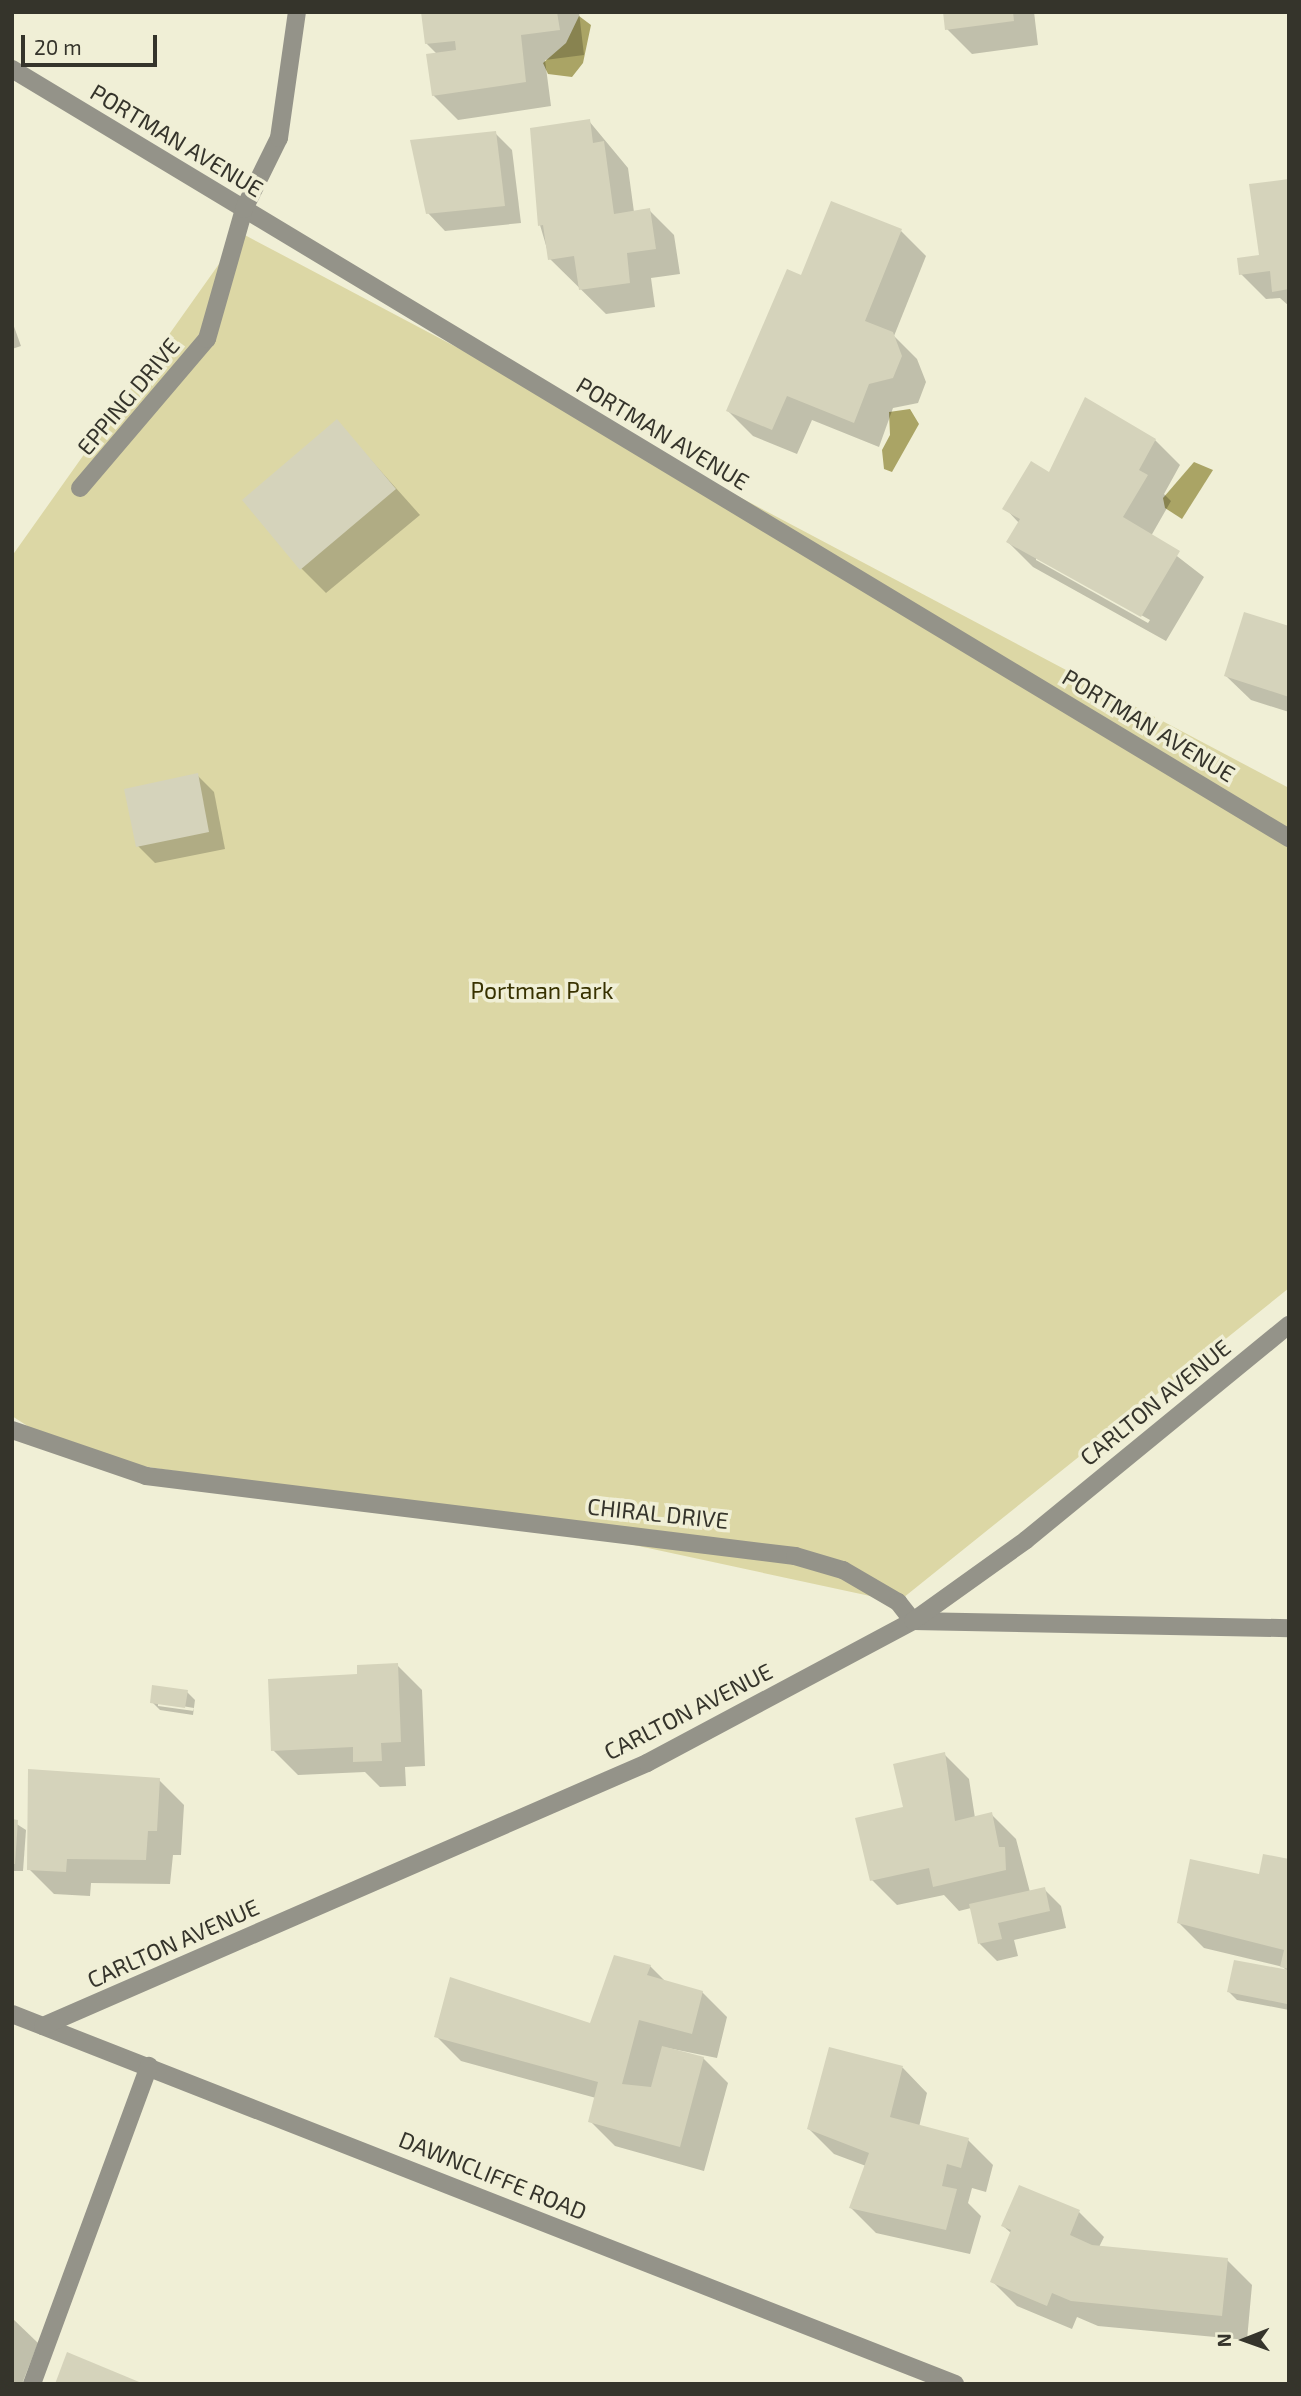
<!DOCTYPE html>
<style>
body{margin:0}
#map{position:relative;width:1301px;height:2396px;overflow:hidden;background:#f0efd6;font-family:"Exo 2",sans-serif}
div>[style]{position:absolute}
[style*='--x']{left:calc(var(--x)*1px);top:calc(var(--y)*1px);width:calc(var(--w)*1px);rotate:calc(var(--a)*1deg)}
.green>*{inset:0;background:#dcd7a5}
.water>*{inset:0;background:#aaa465}
.shadow>*{inset:0;background:#0003}
.building>*{inset:0;background:#d5d3bb}
.minor>*{height:18px;margin:-9px;padding:0 9px;transform-origin:9px;border-radius:9px;background:#949389}
span{translate:-50% -50%;white-space:nowrap;text-align:center;line-height:1.15;-webkit-text-stroke:7px #f0efd6;paint-order:stroke}
.street-label{font-size:23px;color:#35342b}
.park-label{font-size:23px;color:#383200}
.frame{position:absolute;inset:0;border:14px solid #35342b;pointer-events:none}
.north{position:absolute;left:1210px;top:2305px;width:70px;height:70px;-webkit-text-stroke:5px #f0efd6;paint-order:stroke;rotate:269deg;font-size:19px;font-weight:700;line-height:28px;text-align:center;color:#35342b}
.north::after{content:'';display:block;margin:auto;width:24px;height:32px;background:#35342b;clip-path:polygon(50% 0,100% 100%,50% 72%,0 100%)}
.scale{position:absolute;left:21px;top:35px;width:136px;height:32px;box-sizing:border-box;border:4px solid #35342b;border-top:0;padding-left:9px;font-size:21px;line-height:24px;white-space:nowrap;color:#35342b;-webkit-text-stroke:5px #f0efd6;paint-order:stroke}
</style>
<div id="map">
<div class="green">
<i style="clip-path:polygon(241px 233px,1289px 788px,1289px 1288px,898px 1602px,541px 1525px,74px 1456px,12px 1416px,12px 556px)"></i>
</div>
<div class="water">
<i style="clip-path:polygon(579px 16px,591px 25px,583px 63px,572px 77px,548px 74px,543px 63px,566px 43px)"></i>
<i style="clip-path:polygon(910px 409px,919px 424px,892px 472px,884px 469px,882px 450px,890px 435px,889px 412px)"></i>
<i style="clip-path:polygon(1194px 462px,1213px 470px,1182px 519px,1165px 508px,1163px 498px)"></i>
</div>
<div class="shadow">
<i style="clip-path:polygon(423px 12px,579px 12px,584px 55px,545px 60px,551px 106px,458px 120px,433px 95px,437px 54px,426px 43px)"></i>
<i style="clip-path:polygon(944px 12px,1034px 12px,1038px 45px,972px 54px,947px 29px)"></i>
<i style="clip-path:polygon(589px 121px,628px 168px,634px 212px,649px 210px,674px 235px,680px 274px,651px 278px,655px 307px,606px 314px,550px 259px,540px 225px)"></i>
<i style="clip-path:polygon(495px 133px,512px 150px,521px 223px,445px 231px,428px 213px)"></i>
<i style="clip-path:polygon(1289px 181px,1289px 306px,1280px 298px,1266px 299px,1241px 274px,1261px 257px)"></i>
<i style="clip-path:polygon(901px 231px,926px 256px,894px 336px,917px 359px,926px 382px,918px 403px,893px 408px,879px 447px,812px 420px,797px 454px,753px 436px,728px 411px)"></i>
<i style="clip-path:polygon(12px 321px,21px 346px,12px 349px)"></i>
<i style="clip-path:polygon(evenodd,1086px 399px,1155px 440px,1180px 465px,1164px 494px,1171px 501px,1151px 536px,1204px 577px,1166px 641px,1033px 567px,1008px 542px,1019px 523px,1005px 508px,1050px 474px,1086px 399px,1036px 556px,1150px 620px,1148px 623px,1036px 560px,1036px 556px)"></i>
<i style="clip-path:polygon(337px 422px,420px 515px,326px 593px,301px 568px)"></i>
<i style="clip-path:polygon(1289px 628px,1289px 712px,1251px 700px,1226px 676px)"></i>
<i style="clip-path:polygon(197px 775px,214px 792px,225px 849px,155px 863px,138px 846px)"></i>
<i style="clip-path:polygon(397px 1665px,422px 1690px,425px 1766px,405px 1767px,406px 1786px,380px 1787px,365px 1772px,298px 1775px,273px 1750px,359px 1676px)"></i>
<i style="clip-path:polygon(evenodd,187px 1692px,195px 1700px,193px 1715px,160px 1710px,152px 1702px,187px 1692px,158px 1702px,194px 1708px,194px 1711px,158px 1706px,158px 1702px)"></i>
<i style="clip-path:polygon(944px 1754px,969px 1779px,975px 1818px,991px 1814px,1016px 1839px,1030px 1892px,1044px 1889px,1061px 1906px,1066px 1928px,1014px 1940px,1018px 1956px,997px 1961px,980px 1944px,971px 1908px,959px 1911px,944px 1895px,897px 1905px,872px 1880px,905px 1809px)"></i>
<i style="clip-path:polygon(159px 1780px,184px 1805px,181px 1855px,173px 1855px,170px 1884px,91px 1883px,90px 1896px,54px 1894px,29px 1869px)"></i>
<i style="clip-path:polygon(12px 1821px,26px 1830px,23px 1871px,12px 1871px)"></i>
<i style="clip-path:polygon(1289px 1861px,1289px 2010px,1237px 2000px,1229px 1992px,1288px 1972px,1283px 1967px,1204px 1948px,1179px 1923px)"></i>
<i style="clip-path:polygon(650px 1966px,666px 1982px,702px 1992px,727px 2017px,717px 2058px,663px 2047px,703px 2058px,728px 2083px,704px 2171px,615px 2146px,590px 2121px,596px 2098px,461px 2061px,436px 2036px,591px 2025px)"></i>
<i style="clip-path:polygon(830px 2049px,903px 2068px,927px 2093px,919px 2127px,968px 2140px,993px 2165px,986px 2192px,972px 2188px,968px 2203px,981px 2216px,970px 2254px,876px 2233px,851px 2208px,866px 2166px,834px 2154px,809px 2129px)"></i>
<i style="clip-path:polygon(1079px 2212px,1104px 2237px,1099px 2247px,1227px 2260px,1252px 2285px,1247px 2340px,1098px 2326px,1077px 2317px,1072px 2329px,1017px 2306px,992px 2281px,1011px 2233px,1003px 2226px)"></i>
<i style="clip-path:polygon(12px 2318px,38px 2343px,22px 2384px,12px 2384px)"></i>
</div>
<div class="building">
<i style="clip-path:polygon(421px 12px,557px 12px,560px 30px,521px 35px,526px 82px,432px 96px,426px 54px,456px 50px,455px 41px,425px 44px)"></i>
<i style="clip-path:polygon(943px 12px,1013px 12px,1014px 21px,945px 30px)"></i>
<i style="clip-path:polygon(590px 119px,593px 143px,604px 141px,614px 214px,650px 208px,656px 249px,627px 253px,630px 283px,579px 290px,574px 256px,548px 260px,543px 225px,538px 226px,530px 128px)"></i>
<i style="clip-path:polygon(496px 131px,505px 206px,426px 214px,410px 140px)"></i>
<i style="clip-path:polygon(1289px 179px,1289px 289px,1272px 292px,1270px 271px,1239px 275px,1237px 258px,1259px 255px,1249px 184px)"></i>
<i style="clip-path:polygon(831px 201px,902px 229px,865px 321px,893px 332px,902px 356px,893px 378px,869px 384px,854px 423px,787px 396px,772px 430px,726px 411px,787px 269px,801px 275px)"></i>
<i style="clip-path:polygon(1085px 397px,1156px 439px,1139px 470px,1148px 475px,1123px 517px,1180px 551px,1141px 617px,1006px 542px,1020px 519px,1002px 509px,1031px 461px,1049px 472px)"></i>
<i style="clip-path:polygon(337px 419px,396px 489px,300px 570px,242px 500px)"></i>
<i style="clip-path:polygon(1244px 612px,1289px 626px,1289px 697px,1224px 676px)"></i>
<i style="clip-path:polygon(198px 773px,209px 832px,136px 847px,124px 789px)"></i>
<i style="clip-path:polygon(398px 1663px,401px 1742px,381px 1743px,382px 1761px,353px 1762px,353px 1747px,271px 1751px,268px 1679px,357px 1674px,357px 1665px)"></i>
<i style="clip-path:polygon(152px 1685px,188px 1690px,185px 1708px,150px 1703px)"></i>
<i style="clip-path:polygon(945px 1752px,955px 1821px,992px 1812px,999px 1847px,1005px 1847px,1006px 1870px,933px 1887px,929px 1868px,870px 1881px,855px 1818px,903px 1807px,893px 1764px)"></i>
<i style="clip-path:polygon(28px 1769px,160px 1778px,157px 1831px,148px 1831px,146px 1860px,67px 1859px,66px 1872px,27px 1870px)"></i>
<i style="clip-path:polygon(12px 1819px,18px 1820px,15px 1864px,12px 1864px)"></i>
<i style="clip-path:polygon(1263px 1854px,1289px 1859px,1289px 1969px,1280px 1967px,1284px 1950px,1177px 1923px,1190px 1859px,1259px 1874px)"></i>
<i style="clip-path:polygon(1045px 1887px,1050px 1911px,998px 1923px,1002px 1939px,978px 1944px,969px 1904px)"></i>
<i style="clip-path:polygon(614px 1955px,651px 1965px,647px 1975px,703px 1991px,692px 2034px,639px 2020px,622px 2084px,651px 2087px,662px 2046px,704px 2057px,680px 2147px,588px 2122px,598px 2082px,434px 2037px,450px 1977px,590px 2023px)"></i>
<i style="clip-path:polygon(1234px 1960px,1289px 1970px,1287px 2004px,1227px 1992px)"></i>
<i style="clip-path:polygon(829px 2047px,903px 2066px,890px 2117px,969px 2138px,961px 2168px,947px 2164px,942px 2186px,957px 2189px,946px 2230px,849px 2208px,869px 2153px,807px 2129px)"></i>
<i style="clip-path:polygon(1019px 2185px,1080px 2210px,1070px 2235px,1092px 2245px,1228px 2258px,1222px 2316px,1071px 2301px,1052px 2293px,1047px 2306px,990px 2282px,1011px 2230px,1001px 2226px)"></i>
<i style="clip-path:polygon(67px 2352px,144px 2384px,55px 2384px)"></i>
</div>
<div class="minor">
<i style="--x:12;--y:69;--w:1491;--a:31.06"></i>
<i style="--x:80;--y:488;--w:196;--a:-49.6"></i>
<i style="--x:207;--y:339;--w:135;--a:-74.1"></i>
<i style="--x:244;--y:209;--w:79;--a:-63.8"></i>
<i style="--x:279;--y:138;--w:127;--a:-81.9"></i>
<i style="--x:12;--y:1430;--w:142;--a:18.9"></i>
<i style="--x:146;--y:1476;--w:654;--a:7.03"></i>
<i style="--x:795;--y:1556;--w:50;--a:16.3"></i>
<i style="--x:843;--y:1570;--w:64;--a:30.2"></i>
<i style="--x:898;--y:1602;--w:24;--a:52"></i>
<i style="--x:913;--y:1621;--w:376;--a:1.1"></i>
<i style="--x:12;--y:2014;--w:1013;--a:21.42"></i>
<i style="--x:43;--y:2026;--w:659;--a:-23.53"></i>
<i style="--x:647;--y:1763;--w:302;--a:-28.1"></i>
<i style="--x:913;--y:1621;--w:139;--a:-35.6"></i>
<i style="--x:1026;--y:1540;--w:340;--a:-39.3"></i>
<i style="--x:32;--y:2384;--w:339;--a:-69.8"></i>
</div>
<div class="street-label">
<span style="left:177px;top:140px;rotate:31deg">PORTMAN AVENUE</span>
<span style="left:128px;top:396px;rotate:-50deg">EPPING DRIVE</span>
<span style="left:663px;top:433px;rotate:31deg">PORTMAN AVENUE</span>
<span style="left:1149px;top:725px;rotate:31deg">PORTMAN AVENUE</span>
<span style="left:1155px;top:1402px;rotate:-39deg">CARLTON AVENUE</span>
<span style="left:658px;top:1513px;rotate:6deg">CHIRAL DRIVE</span>
<span style="left:688px;top:1711px;rotate:-27deg">CARLTON AVENUE</span>
<span style="left:173px;top:1943px;rotate:-24deg">CARLTON AVENUE</span>
<span style="left:493px;top:2175px;rotate:22deg">DAWNCLIFFE ROAD</span>
</div>
<div class="park-label">
<span style="left:542px;top:990px">Portman Park</span>
</div>
<div class="frame"></div>
<div class="north">N</div>
<div class="scale">20 m</div>
</div>
